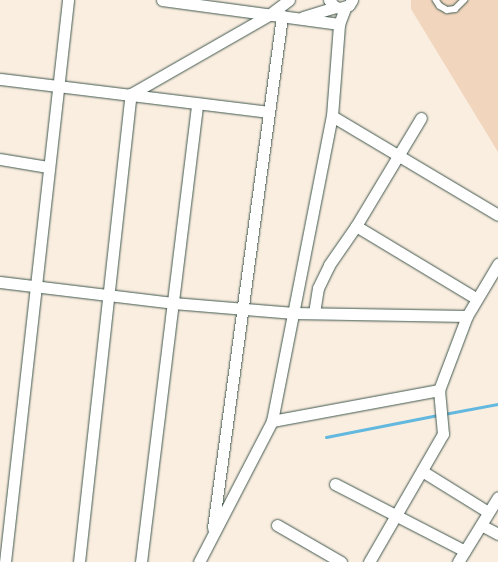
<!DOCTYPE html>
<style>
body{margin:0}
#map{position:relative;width:498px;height:562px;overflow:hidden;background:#faeee0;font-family:Itim,sans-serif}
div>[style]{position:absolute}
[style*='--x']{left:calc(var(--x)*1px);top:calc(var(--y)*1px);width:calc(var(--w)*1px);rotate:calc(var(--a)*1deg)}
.built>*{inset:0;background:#f1d5bd}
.stream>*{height:3px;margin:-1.5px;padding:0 1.5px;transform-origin:1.5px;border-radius:1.5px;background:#62b8df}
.roads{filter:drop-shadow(0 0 1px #40584e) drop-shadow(0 0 1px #40584e)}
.service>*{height:5.5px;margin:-2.75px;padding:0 2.75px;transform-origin:2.75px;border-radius:2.75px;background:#fff}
.minor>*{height:11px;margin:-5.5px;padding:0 5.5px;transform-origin:5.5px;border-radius:5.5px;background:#fff}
span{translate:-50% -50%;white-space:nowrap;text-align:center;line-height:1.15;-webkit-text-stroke:4px #fff;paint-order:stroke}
</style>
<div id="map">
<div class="built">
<i style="clip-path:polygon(411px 0,498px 0,498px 152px,411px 9px)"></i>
</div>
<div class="stream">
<i style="--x:444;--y:414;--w:55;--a:-10.5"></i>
<i style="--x:326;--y:437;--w:114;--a:-11.1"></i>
</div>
<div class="roads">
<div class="service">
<i style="--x:436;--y:0;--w:7;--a:56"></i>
<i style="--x:440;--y:6;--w:8;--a:30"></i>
<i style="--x:447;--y:10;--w:8;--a:-7"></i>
<i style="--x:455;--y:9;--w:13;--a:-45"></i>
</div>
<div class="minor">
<i style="--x:162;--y:0;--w:179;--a:7.7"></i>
<i style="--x:329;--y:0;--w:9;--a:49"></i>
<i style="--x:335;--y:7;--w:5;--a:11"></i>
<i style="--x:340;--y:8;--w:9;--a:-18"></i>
<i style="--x:349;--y:5;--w:6;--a:-59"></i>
<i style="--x:303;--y:17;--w:34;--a:-17"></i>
<i style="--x:0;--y:79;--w:270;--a:7"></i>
<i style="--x:332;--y:116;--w:193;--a:30.8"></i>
<i style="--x:0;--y:159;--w:49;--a:9.5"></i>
<i style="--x:356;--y:226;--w:141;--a:31.1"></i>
<i style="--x:0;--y:282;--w:174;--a:6.9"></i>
<i style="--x:173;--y:303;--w:121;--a:4.7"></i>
<i style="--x:294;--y:313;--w:173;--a:1"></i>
<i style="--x:314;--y:313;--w:25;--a:-81"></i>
<i style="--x:318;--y:288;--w:25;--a:-64"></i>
<i style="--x:329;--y:265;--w:47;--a:-55.3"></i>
<i style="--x:356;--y:226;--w:126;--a:-59"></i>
<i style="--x:272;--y:421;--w:170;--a:-10.5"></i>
<i style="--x:422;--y:471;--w:78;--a:31.8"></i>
<i style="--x:335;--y:484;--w:146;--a:27.3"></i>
<i style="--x:277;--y:525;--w:74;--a:30"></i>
<i style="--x:481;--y:525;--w:19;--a:28"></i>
<i style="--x:213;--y:528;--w:517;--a:-82.32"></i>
<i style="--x:5;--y:562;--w:566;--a:-83.6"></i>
<i style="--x:79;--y:562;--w:471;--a:-83.7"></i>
<i style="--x:131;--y:94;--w:159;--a:-29.8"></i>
<i style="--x:269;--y:15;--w:25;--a:-37"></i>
<i style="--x:141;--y:562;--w:462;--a:-83"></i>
<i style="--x:199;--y:562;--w:159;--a:-62.6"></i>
<i style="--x:272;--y:421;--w:311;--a:-78.9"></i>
<i style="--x:332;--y:116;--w:92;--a:-85.6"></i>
<i style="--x:339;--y:24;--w:17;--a:-69"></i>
<i style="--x:369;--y:562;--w:148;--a:-60"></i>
<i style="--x:443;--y:434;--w:44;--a:-95.2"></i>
<i style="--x:439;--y:390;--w:79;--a:-69.3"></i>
<i style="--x:467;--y:316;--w:61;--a:-59.2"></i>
<i style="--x:458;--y:562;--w:76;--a:-58.4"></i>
</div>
</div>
</div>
